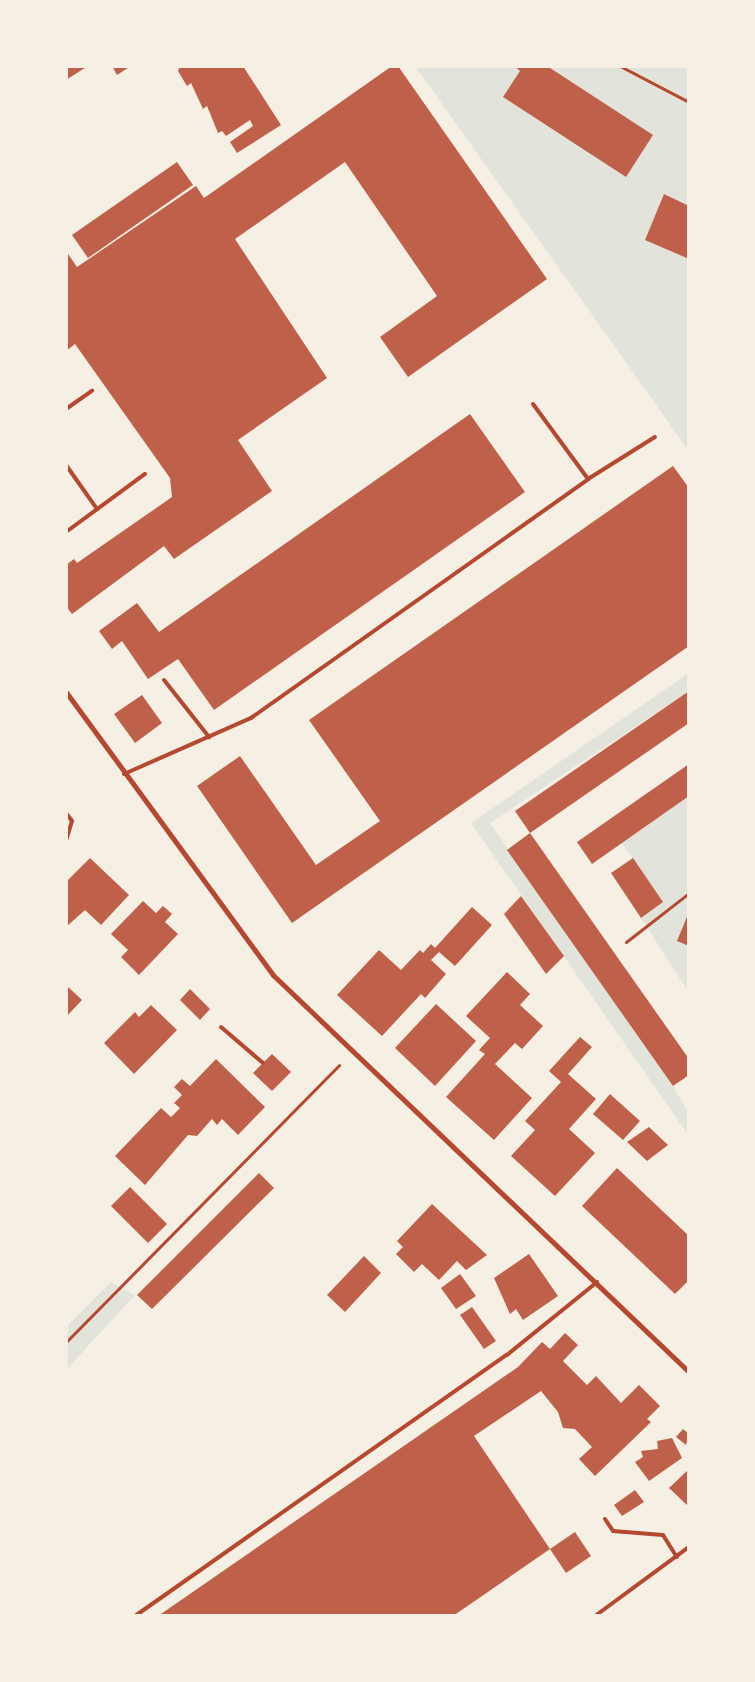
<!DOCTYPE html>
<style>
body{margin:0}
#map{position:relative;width:755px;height:1682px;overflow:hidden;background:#f6efe4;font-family:"DejaVu Sans",sans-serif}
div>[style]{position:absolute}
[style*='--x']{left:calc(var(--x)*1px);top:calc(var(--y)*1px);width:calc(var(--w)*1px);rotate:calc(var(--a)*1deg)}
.green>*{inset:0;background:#e2e4dc}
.building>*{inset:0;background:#bf614a}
.path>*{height:3px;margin:-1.5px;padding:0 1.5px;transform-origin:1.5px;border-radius:1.5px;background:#b5482f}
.service>*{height:4px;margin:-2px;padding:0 2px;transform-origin:2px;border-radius:2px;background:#b5482f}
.minor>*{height:5px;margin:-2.5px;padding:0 2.5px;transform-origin:2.5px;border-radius:2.5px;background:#b5482f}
span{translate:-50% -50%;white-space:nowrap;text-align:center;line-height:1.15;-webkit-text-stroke:4px #f6efe4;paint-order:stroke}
.frame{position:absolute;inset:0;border:68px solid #f6efe4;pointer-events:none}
</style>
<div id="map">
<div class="green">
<i style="clip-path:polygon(415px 66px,689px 66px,689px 451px)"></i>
<i style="clip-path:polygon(689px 673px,689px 691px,490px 823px,673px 1086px,689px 1113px,689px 1136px,471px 823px)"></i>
<i style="clip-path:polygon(689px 796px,689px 993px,641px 918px,663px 902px,622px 843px)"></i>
<i style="clip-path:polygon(111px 1282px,135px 1295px,66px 1370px,66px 1327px)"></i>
</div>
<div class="building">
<i style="clip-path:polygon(66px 66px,88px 66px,66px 80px)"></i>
<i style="clip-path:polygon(112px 66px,131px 66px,117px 75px)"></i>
<i style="clip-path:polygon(180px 66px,243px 66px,281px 125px,237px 153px,230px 142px,253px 126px,250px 120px,226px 136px,222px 131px,218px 133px,207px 106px,203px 109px,191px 83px,187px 86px,178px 71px)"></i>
<i style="clip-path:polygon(392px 66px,398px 66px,547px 279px,408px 377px,380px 337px,437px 296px,345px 162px,235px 239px,327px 378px,238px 440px,272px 491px,174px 559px,164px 546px,72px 614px,66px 606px,66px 565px,74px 559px,77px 563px,172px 497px,170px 478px,75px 344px,66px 351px,66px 251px,77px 267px,196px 186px,204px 198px)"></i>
<i style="clip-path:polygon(514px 66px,547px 66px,653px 135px,626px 177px,503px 97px,520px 71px)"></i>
<i style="clip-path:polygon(177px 162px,193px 185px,88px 258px,72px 235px)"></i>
<i style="clip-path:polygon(664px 194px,689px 206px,689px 259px,645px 240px)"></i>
<i style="clip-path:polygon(470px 414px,525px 492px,214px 710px,178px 659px,148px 679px,122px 641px,112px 649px,99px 631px,137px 603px,159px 632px)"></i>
<i style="clip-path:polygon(673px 466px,689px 488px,689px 646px,292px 923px,197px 786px,240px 756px,316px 865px,380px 821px,309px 720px)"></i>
<i style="clip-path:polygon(689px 691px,689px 723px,530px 833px,515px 811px)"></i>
<i style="clip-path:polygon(142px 695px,162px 723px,135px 743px,114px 714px)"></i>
<i style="clip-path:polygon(689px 764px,689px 796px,592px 864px,577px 842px)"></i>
<i style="clip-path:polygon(530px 833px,689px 1059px,689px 1075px,673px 1086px,507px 850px)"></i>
<i style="clip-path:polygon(90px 858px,129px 895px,101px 925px,85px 910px,66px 927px,66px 882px)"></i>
<i style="clip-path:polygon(633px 858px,663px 902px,641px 918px,611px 873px)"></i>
<i style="clip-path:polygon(521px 896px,564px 956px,546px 974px,504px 914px)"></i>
<i style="clip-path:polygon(143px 901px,156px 913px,163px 906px,172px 914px,165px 922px,178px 934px,139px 975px,121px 957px,128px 950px,111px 934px)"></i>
<i style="clip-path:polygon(472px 907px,492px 925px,455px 966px,439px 952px,431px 960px,446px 974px,425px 998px,421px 994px,382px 1036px,337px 995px,379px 950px,401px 970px,420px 950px,423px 953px,431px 944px,435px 948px)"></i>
<i style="clip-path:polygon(689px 912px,689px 946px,677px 941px)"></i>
<i style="clip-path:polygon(507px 972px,530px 994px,520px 1005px,543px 1026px,522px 1049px,515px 1043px,495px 1064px,532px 1098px,494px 1140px,446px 1097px,485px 1054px,479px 1050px,490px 1038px,466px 1016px)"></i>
<i style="clip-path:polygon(66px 985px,82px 1000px,66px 1017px)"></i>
<i style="clip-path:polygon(190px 989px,210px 1009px,200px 1020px,180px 1000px)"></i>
<i style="clip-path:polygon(436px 1004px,476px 1041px,435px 1086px,395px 1048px)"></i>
<i style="clip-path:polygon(151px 1005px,177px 1030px,134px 1074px,104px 1043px,135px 1012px,139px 1017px)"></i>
<i style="clip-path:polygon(580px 1037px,592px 1047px,568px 1074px,596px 1099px,569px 1129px,595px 1153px,555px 1196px,511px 1156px,535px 1130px,525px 1121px,561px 1082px,549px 1071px)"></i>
<i style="clip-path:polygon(272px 1054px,291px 1072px,272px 1091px,253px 1073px)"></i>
<i style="clip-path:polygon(216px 1059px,265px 1107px,238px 1135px,222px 1119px,217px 1125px,212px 1119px,197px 1136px,188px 1135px,145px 1185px,115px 1156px,161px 1108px,171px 1117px,180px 1108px,174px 1103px,182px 1095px,174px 1087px,182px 1079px,190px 1086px)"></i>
<i style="clip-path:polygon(610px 1094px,640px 1121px,623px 1140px,593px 1114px)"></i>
<i style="clip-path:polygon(649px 1127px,668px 1145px,647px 1161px,627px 1142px)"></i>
<i style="clip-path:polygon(617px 1168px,689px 1236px,689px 1280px,675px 1294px,582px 1206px)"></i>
<i style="clip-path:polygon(259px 1173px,274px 1188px,152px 1309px,137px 1295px)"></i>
<i style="clip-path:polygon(130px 1187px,167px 1224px,148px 1243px,111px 1206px)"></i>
<i style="clip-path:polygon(432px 1204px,487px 1255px,466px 1270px,457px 1261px,439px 1280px,422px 1264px,414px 1272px,396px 1254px,403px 1247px,397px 1241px)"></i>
<i style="clip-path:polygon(529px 1254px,558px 1296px,523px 1320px,516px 1309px,510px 1314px,494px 1278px)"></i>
<i style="clip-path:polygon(364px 1256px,381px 1273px,345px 1312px,327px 1295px)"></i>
<i style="clip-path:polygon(460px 1274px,476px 1296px,456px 1309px,441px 1288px)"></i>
<i style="clip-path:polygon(472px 1307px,496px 1341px,484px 1349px,460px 1315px)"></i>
<i style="clip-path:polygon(565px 1333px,578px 1345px,563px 1361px,587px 1385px,596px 1376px,621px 1403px,639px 1385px,660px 1406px,647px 1419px,651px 1422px,595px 1476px,579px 1459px,592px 1447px,575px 1429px,563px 1428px,558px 1412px,541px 1391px,474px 1436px,550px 1549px,453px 1616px,158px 1616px,518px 1367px,542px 1342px,550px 1349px)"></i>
<i style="clip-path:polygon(683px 1429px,689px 1434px,686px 1445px,676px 1437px)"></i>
<i style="clip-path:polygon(672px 1438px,682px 1458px,649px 1481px,635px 1462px,643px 1457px,641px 1451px,658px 1449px,657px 1441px)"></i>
<i style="clip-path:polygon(689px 1469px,689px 1507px,669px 1488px)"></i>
<i style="clip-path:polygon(635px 1490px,644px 1502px,622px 1516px,614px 1505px)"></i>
<i style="clip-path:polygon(575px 1532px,591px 1556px,566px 1573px,550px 1549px)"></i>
</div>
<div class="path">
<i style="--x:620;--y:66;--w:78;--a:27.6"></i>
<i style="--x:626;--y:942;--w:80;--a:-37.9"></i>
<i style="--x:66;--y:1342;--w:389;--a:-45.4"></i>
</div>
<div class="service">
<i style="--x:533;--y:404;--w:93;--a:53.7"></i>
<i style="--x:66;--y:409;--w:32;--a:-35"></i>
<i style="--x:66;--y:465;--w:54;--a:54.8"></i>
<i style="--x:66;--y:532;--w:98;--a:-36.3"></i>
<i style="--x:164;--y:680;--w:73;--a:51.7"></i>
<i style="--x:124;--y:774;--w:139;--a:-23.8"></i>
<i style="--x:251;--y:718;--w:413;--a:-35.3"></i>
<i style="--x:588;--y:479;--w:79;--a:-32.1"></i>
<i style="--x:66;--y:813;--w:10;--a:53"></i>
<i style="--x:72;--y:821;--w:21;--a:107"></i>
<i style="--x:221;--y:1027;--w:55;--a:40.6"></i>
<i style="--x:605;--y:1519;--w:14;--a:56"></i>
<i style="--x:613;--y:1531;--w:50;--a:4.6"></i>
<i style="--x:663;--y:1535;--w:26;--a:58"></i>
<i style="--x:135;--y:1616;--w:454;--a:-35.1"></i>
<i style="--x:507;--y:1355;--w:116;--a:-39"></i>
<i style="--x:595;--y:1616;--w:117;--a:-36.3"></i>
</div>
<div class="minor">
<i style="--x:66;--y:692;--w:351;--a:53.8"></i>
<i style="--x:273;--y:975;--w:575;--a:43.66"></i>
</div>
<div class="frame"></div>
</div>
